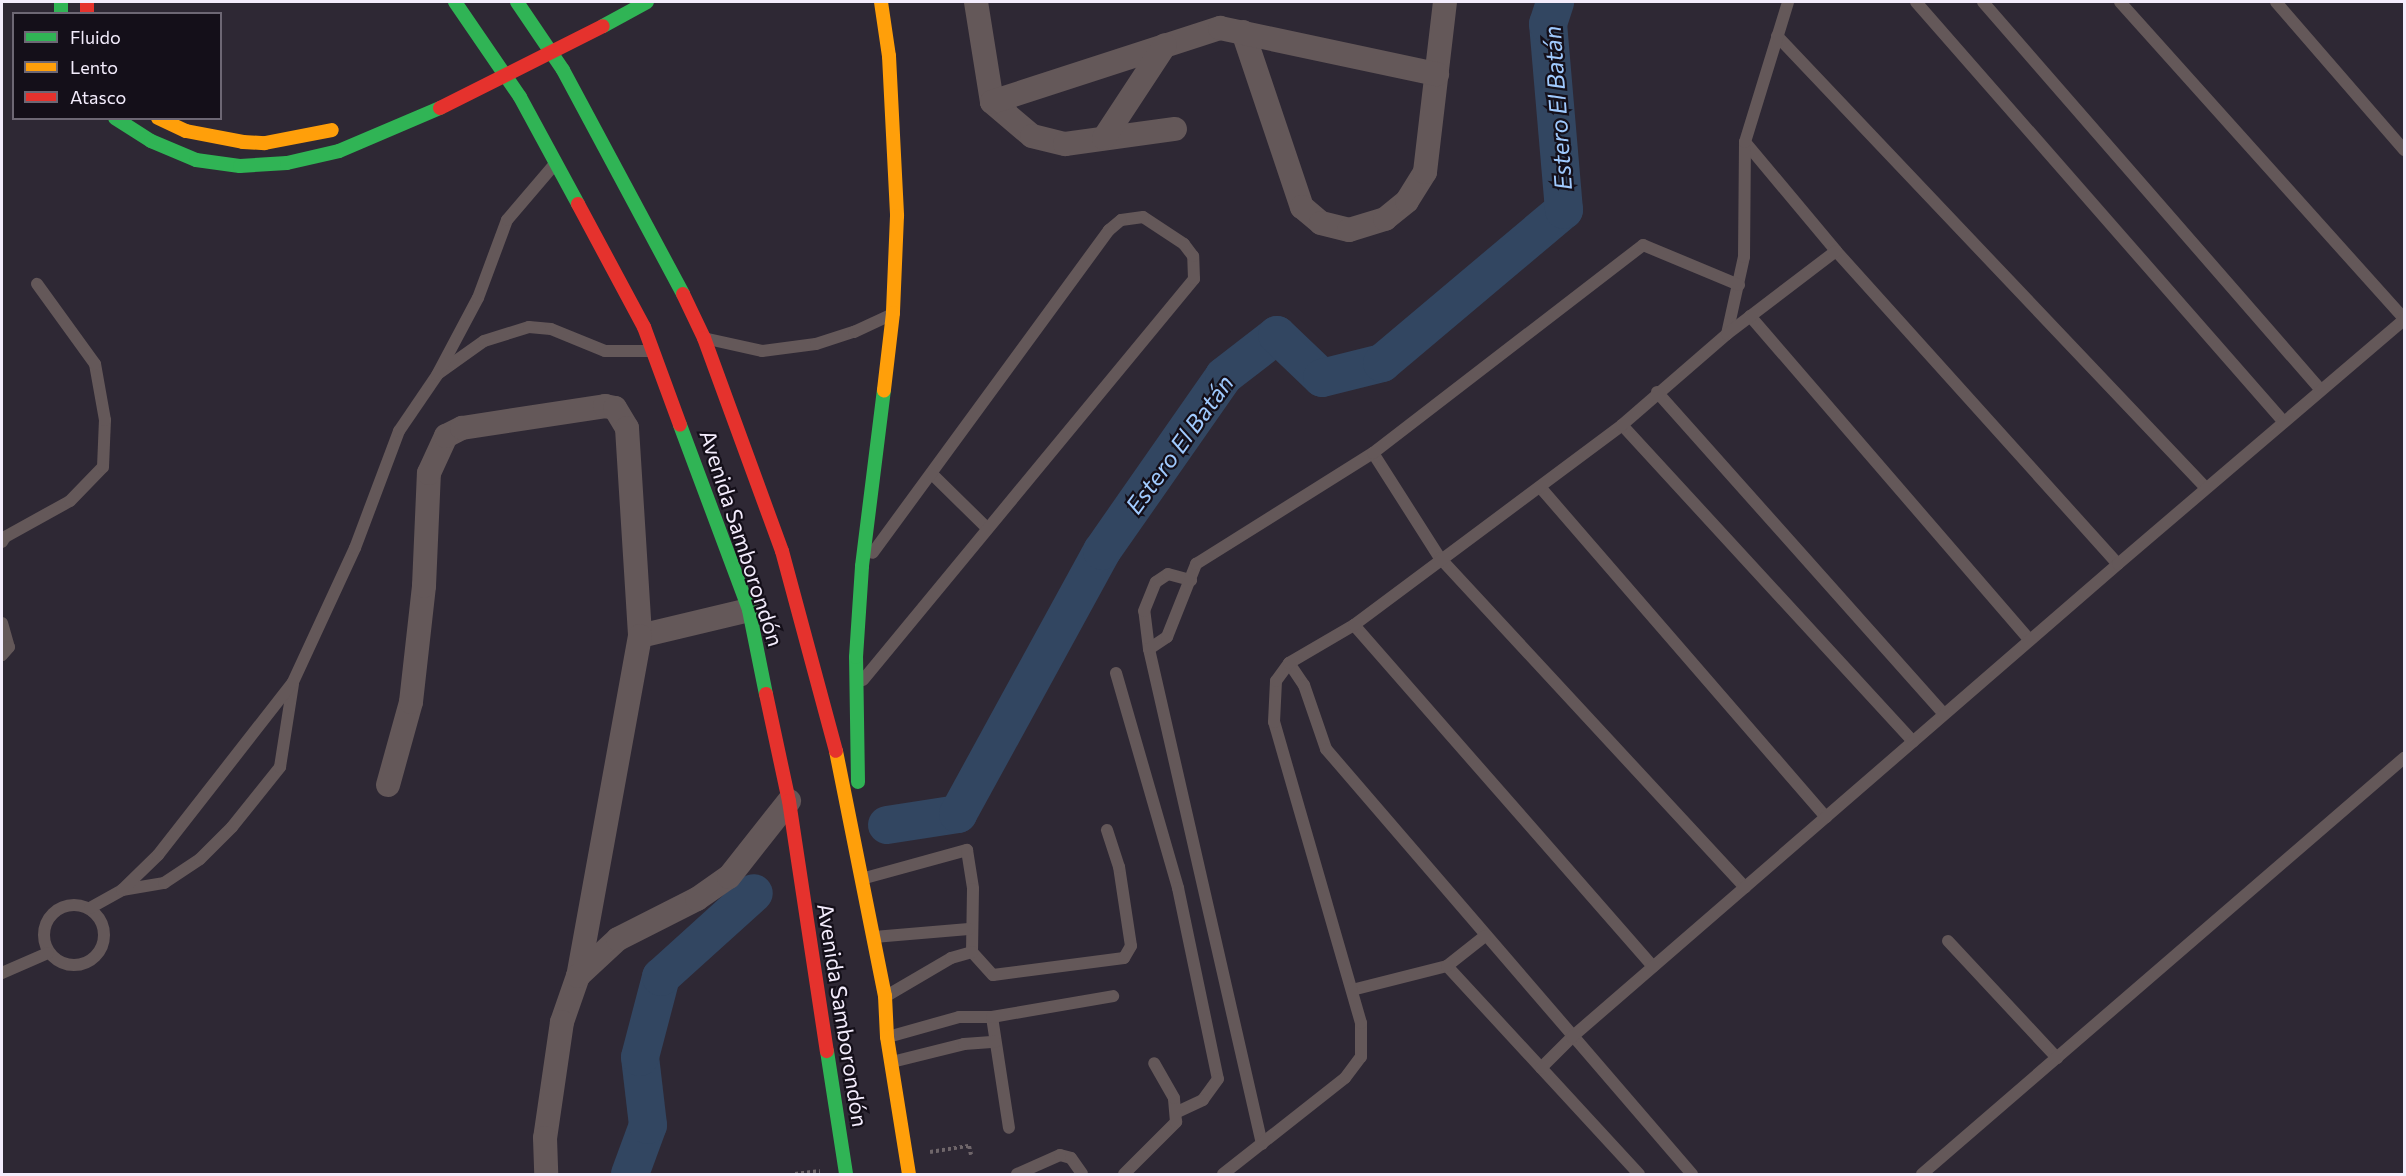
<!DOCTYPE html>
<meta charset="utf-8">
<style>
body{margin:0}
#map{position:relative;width:2406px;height:1176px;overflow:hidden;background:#2e2834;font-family:Commissioner,sans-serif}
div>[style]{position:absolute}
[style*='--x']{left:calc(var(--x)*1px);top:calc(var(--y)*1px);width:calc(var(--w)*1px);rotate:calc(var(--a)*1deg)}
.river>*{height:38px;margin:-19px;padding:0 19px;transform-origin:19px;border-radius:19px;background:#324661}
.path>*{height:4px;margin-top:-2px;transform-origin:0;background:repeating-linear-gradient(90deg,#6f666a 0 3px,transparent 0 6px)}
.lane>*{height:12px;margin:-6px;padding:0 6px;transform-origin:6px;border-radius:6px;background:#645859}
.lane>.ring{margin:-6px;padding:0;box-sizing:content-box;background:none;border:12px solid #645859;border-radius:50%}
.street>*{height:24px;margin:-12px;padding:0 12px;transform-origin:12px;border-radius:12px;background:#645859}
.fast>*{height:14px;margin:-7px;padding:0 7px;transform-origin:7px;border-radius:7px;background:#30b455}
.slow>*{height:14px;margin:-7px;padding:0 7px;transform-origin:7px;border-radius:7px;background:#ff9f0a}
.jam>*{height:14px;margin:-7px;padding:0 7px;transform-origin:7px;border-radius:7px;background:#e5322d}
.jam-bridge>*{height:14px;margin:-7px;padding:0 7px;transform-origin:7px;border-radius:7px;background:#e5322d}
span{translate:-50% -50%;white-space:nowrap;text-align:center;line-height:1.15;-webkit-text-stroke:4.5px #140f19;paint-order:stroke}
.street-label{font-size:22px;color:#f3ecfc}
.water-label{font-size:24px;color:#a0cafe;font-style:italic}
.frame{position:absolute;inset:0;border:3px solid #f3ecfc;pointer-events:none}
.legend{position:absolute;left:12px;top:12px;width:210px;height:108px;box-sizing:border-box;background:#140f19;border:2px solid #6d6774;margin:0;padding:8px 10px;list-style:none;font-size:18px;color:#f3ecfc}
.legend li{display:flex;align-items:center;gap:12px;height:30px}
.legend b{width:30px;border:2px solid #6d6774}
</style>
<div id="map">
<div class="river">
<i style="--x:887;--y:825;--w:72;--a:-8.8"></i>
<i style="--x:958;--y:814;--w:300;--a:-61.3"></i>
<i style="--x:1102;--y:551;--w:213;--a:-55.1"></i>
<i style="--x:1224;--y:376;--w:67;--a:-37.7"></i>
<i style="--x:1277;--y:335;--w:62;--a:43.7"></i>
<i style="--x:1322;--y:378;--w:62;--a:-14"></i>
<i style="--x:1382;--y:363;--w:238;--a:-40.1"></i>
<i style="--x:1564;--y:210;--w:187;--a:-94.9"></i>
<i style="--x:1548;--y:24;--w:23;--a:-72"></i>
<i style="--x:630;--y:1174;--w:52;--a:-69.8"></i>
<i style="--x:648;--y:1125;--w:68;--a:-96.7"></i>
<i style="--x:640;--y:1057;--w:83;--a:-75.3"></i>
<i style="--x:661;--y:977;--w:125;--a:-42.1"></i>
</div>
<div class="path">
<i style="--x:930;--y:1152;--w:39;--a:-9"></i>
<i style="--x:969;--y:1146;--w:9;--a:77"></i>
<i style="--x:795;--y:1174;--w:25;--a:-7"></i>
</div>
<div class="lane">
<i style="--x:1916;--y:2;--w:557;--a:48.79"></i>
<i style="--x:1983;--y:2;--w:513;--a:48.95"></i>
<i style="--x:2120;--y:2;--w:426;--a:48.1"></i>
<i style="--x:2276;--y:2;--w:196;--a:49.1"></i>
<i style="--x:1777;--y:36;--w:623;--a:46.5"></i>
<i style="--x:1745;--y:142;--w:142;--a:50.1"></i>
<i style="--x:1836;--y:251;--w:421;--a:48"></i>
<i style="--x:1750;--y:316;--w:428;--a:49.2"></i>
<i style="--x:1727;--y:334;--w:79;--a:-77.6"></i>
<i style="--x:1744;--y:257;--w:115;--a:-89.5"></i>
<i style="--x:1745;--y:142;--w:146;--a:-72.9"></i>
<i style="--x:708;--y:339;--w:55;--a:12.5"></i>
<i style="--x:762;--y:351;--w:54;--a:-7.4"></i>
<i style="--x:816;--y:344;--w:40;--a:-18"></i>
<i style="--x:854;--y:332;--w:40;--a:-25"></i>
<i style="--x:439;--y:373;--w:55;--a:-35.4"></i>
<i style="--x:484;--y:341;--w:47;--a:-17.3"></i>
<i style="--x:529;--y:327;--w:22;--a:5"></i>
<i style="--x:551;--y:329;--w:58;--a:22.2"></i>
<i style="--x:605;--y:351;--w:45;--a:0"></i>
<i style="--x:1657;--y:392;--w:431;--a:48.3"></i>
<i style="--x:1622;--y:425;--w:430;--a:47.4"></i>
<i style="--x:1373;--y:453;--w:125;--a:57.5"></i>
<i style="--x:1440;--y:558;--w:449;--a:47.2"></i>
<i style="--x:933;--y:475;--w:76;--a:44.5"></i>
<i style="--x:1540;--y:487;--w:437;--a:49.1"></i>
<i style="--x:2;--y:542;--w:6;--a:-59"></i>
<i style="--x:5;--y:537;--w:74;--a:-29"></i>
<i style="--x:70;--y:501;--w:47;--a:-45.9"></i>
<i style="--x:103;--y:467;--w:47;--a:-87.6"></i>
<i style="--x:105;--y:420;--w:57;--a:-100.1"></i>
<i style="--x:95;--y:364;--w:99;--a:-125.9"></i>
<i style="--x:2;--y:623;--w:25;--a:74"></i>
<i style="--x:9;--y:647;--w:11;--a:131"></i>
<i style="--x:1354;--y:625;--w:454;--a:48.8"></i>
<i style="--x:1149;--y:649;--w:38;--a:-97"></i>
<i style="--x:1144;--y:611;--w:31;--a:-68"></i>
<i style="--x:1156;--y:582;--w:14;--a:-34"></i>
<i style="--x:1168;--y:574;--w:24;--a:15"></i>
<i style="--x:1289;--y:663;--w:27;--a:56"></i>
<i style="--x:1304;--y:685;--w:68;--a:71"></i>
<i style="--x:1326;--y:749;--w:561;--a:49.27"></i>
<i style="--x:1116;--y:673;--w:224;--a:73.9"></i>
<i style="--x:1178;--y:888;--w:195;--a:78.2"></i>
<i style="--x:1218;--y:1079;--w:26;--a:126"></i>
<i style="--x:1203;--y:1100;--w:29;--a:155"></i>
<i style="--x:863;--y:680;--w:520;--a:-50.46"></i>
<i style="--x:1194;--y:279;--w:23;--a:-92"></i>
<i style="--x:1193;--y:256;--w:15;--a:-127"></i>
<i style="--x:1184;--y:244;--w:49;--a:-146.6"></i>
<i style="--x:1143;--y:217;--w:22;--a:172"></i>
<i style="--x:1121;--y:220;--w:16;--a:140"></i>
<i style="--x:1109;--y:230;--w:400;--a:126.2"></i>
<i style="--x:865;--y:878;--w:106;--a:-15.4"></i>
<i style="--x:967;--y:850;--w:39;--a:81"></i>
<i style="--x:973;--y:889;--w:63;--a:90.9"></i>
<i style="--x:972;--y:952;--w:31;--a:48"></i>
<i style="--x:993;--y:975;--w:132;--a:-7.4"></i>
<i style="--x:1124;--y:958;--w:14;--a:-60"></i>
<i style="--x:1131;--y:946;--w:80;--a:-98.6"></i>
<i style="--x:1119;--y:867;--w:39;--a:-108"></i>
<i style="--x:122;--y:890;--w:43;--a:-9.5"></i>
<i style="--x:164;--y:883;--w:43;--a:-33.7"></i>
<i style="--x:200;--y:859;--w:45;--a:-45"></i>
<i style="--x:232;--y:827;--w:77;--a:-51.3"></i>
<i style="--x:280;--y:767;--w:84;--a:-81.1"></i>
<i class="ring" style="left:44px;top:905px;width:48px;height:48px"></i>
<i style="--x:90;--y:908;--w:37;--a:-29"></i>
<i style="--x:122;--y:890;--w:50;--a:-44.2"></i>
<i style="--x:158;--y:855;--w:219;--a:-52"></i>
<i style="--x:293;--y:682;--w:148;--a:-65.2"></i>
<i style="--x:355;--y:548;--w:125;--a:-69.4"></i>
<i style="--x:399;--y:431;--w:68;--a:-55.8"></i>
<i style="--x:437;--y:375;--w:87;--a:-62"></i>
<i style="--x:478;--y:298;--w:83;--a:-69.6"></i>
<i style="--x:507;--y:220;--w:72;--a:-49.5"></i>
<i style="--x:874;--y:937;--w:95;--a:-4.8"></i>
<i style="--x:1948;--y:941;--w:160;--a:47"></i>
<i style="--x:1447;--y:966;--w:283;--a:47.3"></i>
<i style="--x:2;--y:973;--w:50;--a:-23.5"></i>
<i style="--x:1352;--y:990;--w:98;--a:-14.2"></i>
<i style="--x:1447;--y:966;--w:48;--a:-38.3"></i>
<i style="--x:888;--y:995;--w:73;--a:-30.4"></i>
<i style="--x:951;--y:958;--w:22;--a:-16"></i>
<i style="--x:992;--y:1017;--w:112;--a:81.3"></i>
<i style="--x:888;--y:1037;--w:74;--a:-15.7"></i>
<i style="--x:959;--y:1017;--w:33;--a:0"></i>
<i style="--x:992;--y:1017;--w:123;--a:-9.8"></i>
<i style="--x:892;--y:1062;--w:74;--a:-14"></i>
<i style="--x:964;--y:1044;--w:31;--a:-4"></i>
<i style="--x:1541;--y:1068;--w:44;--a:-45"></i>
<i style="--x:1572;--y:1037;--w:722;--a:-40.9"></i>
<i style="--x:2118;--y:564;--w:376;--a:-40.5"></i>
<i style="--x:1262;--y:1144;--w:508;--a:-102.86"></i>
<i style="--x:1149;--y:649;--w:22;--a:-34"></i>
<i style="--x:1167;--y:637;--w:79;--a:-68.3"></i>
<i style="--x:1196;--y:564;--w:209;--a:-32.1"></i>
<i style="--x:1373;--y:453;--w:341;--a:-37.6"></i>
<i style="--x:1643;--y:245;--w:104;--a:22.6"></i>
<i style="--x:1017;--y:1174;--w:47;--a:-23.8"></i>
<i style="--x:1060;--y:1155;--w:11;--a:15"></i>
<i style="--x:1071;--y:1158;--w:19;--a:55"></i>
<i style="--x:1124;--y:1174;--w:74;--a:-45"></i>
<i style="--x:1176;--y:1122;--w:24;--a:-95"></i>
<i style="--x:1174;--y:1098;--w:40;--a:-119.7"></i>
<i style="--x:1223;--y:1174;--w:155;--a:-38.2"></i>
<i style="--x:1345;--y:1078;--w:26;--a:-53"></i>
<i style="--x:1361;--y:1057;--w:34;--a:-90"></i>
<i style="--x:1361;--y:1023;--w:313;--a:-106.1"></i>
<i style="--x:1274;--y:722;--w:41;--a:-87.2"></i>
<i style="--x:1276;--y:681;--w:22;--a:-54"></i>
<i style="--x:1289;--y:663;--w:75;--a:-30.3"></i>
<i style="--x:1354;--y:625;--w:334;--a:-36.7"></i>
<i style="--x:1622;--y:425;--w:139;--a:-40.9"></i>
<i style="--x:1727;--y:334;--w:137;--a:-37.3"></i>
<i style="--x:1922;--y:1174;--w:637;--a:-40.8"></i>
</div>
<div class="street">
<i style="--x:976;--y:2;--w:101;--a:80.9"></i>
<i style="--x:992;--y:102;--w:52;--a:40.4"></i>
<i style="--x:1032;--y:136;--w:34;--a:14"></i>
<i style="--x:1065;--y:144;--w:111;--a:-7.8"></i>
<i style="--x:1243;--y:32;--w:185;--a:71.4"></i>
<i style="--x:1302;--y:207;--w:25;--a:40"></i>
<i style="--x:1321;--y:223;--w:29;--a:14"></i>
<i style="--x:1349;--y:230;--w:38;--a:-17"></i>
<i style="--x:1385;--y:219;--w:28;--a:-39"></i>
<i style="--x:1407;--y:201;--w:34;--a:-58"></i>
<i style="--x:1425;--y:172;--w:171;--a:-83.3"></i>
<i style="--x:992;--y:102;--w:240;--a:-18"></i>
<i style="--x:1220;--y:28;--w:222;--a:12"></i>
<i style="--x:1104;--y:138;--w:111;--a:-56.7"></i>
<i style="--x:640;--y:636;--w:112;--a:-13.4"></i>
<i style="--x:388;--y:785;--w:86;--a:-74.5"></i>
<i style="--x:411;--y:702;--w:117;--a:-83.6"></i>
<i style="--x:424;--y:586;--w:113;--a:-87.5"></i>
<i style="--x:429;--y:473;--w:41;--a:-65.3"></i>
<i style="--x:446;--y:436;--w:18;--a:-27"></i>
<i style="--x:462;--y:428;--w:145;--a:-8.7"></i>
<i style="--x:605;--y:406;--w:10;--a:11"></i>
<i style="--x:615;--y:408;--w:23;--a:59"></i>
<i style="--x:627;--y:428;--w:208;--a:86.4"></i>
<i style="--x:640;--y:636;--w:346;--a:100.3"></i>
<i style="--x:578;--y:976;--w:49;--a:109.2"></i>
<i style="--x:562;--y:1022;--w:117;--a:98.3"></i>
<i style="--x:545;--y:1138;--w:36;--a:88"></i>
<i style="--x:578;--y:976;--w:54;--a:-42.8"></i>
<i style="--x:618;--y:939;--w:89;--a:-26.9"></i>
<i style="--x:697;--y:899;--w:39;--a:-35"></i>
<i style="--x:729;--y:877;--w:97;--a:-51.7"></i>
</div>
<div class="fast">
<i style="--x:61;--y:2;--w:12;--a:90"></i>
<i style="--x:455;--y:2;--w:115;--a:55.6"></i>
<i style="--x:520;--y:97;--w:122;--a:61.5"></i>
<i style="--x:517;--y:2;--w:82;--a:55.9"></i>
<i style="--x:563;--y:70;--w:254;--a:61.8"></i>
<i style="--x:603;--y:26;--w:50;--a:-28.6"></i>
<i style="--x:115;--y:118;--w:43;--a:32.6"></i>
<i style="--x:151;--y:141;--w:49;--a:22.9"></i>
<i style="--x:196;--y:160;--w:44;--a:7.8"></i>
<i style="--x:240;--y:166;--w:47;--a:-3.7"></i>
<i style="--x:287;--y:163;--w:53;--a:-13"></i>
<i style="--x:339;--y:151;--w:110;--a:-23.1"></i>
<i style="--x:680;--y:425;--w:197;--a:69.5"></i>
<i style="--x:749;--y:610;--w:86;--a:78.6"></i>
<i style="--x:858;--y:782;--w:125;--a:-90.9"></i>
<i style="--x:856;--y:657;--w:91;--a:-86.2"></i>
<i style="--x:862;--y:566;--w:177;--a:-82.9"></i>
<i style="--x:827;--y:1051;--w:124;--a:81.2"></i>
</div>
<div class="slow">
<i style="--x:881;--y:2;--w:55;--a:81.6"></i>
<i style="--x:889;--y:56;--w:160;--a:87.1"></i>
<i style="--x:897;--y:216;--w:97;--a:92.4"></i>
<i style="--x:893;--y:313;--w:78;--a:96.7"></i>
<i style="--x:158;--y:118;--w:31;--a:25"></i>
<i style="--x:186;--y:131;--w:58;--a:10.9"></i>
<i style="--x:243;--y:142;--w:22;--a:3"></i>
<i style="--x:265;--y:143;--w:68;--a:-11"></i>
<i style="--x:836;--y:751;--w:250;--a:78.7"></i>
<i style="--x:885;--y:996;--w:41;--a:87.2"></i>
<i style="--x:887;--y:1037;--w:139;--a:80.9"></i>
</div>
<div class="jam">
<i style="--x:87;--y:2;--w:12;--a:90"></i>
<i style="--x:578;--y:204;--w:140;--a:61.8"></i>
<i style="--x:644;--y:327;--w:104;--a:69.8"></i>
<i style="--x:683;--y:294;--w:49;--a:64.5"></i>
<i style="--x:704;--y:338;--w:227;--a:69.9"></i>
<i style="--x:782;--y:551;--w:207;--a:74.9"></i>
<i style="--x:766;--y:694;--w:109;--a:77.9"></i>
<i style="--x:789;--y:801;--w:253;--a:81.4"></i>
</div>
<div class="jam-bridge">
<i style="--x:440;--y:108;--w:182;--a:-26.7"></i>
</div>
<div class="street-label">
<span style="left:742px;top:538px;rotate:72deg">Avenida Samborondón</span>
<span style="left:843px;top:1015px;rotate:81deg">Avenida Samborondón</span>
</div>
<div class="water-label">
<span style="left:1557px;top:108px;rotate:-94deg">Estero El Batán</span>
<span style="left:1179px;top:444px;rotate:-54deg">Estero El Batán</span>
</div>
<div class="frame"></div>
<ul class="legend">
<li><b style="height:8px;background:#30b455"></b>Fluido</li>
<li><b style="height:8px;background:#ff9f0a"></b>Lento</li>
<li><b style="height:8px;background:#e5322d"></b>Atasco</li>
</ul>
</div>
